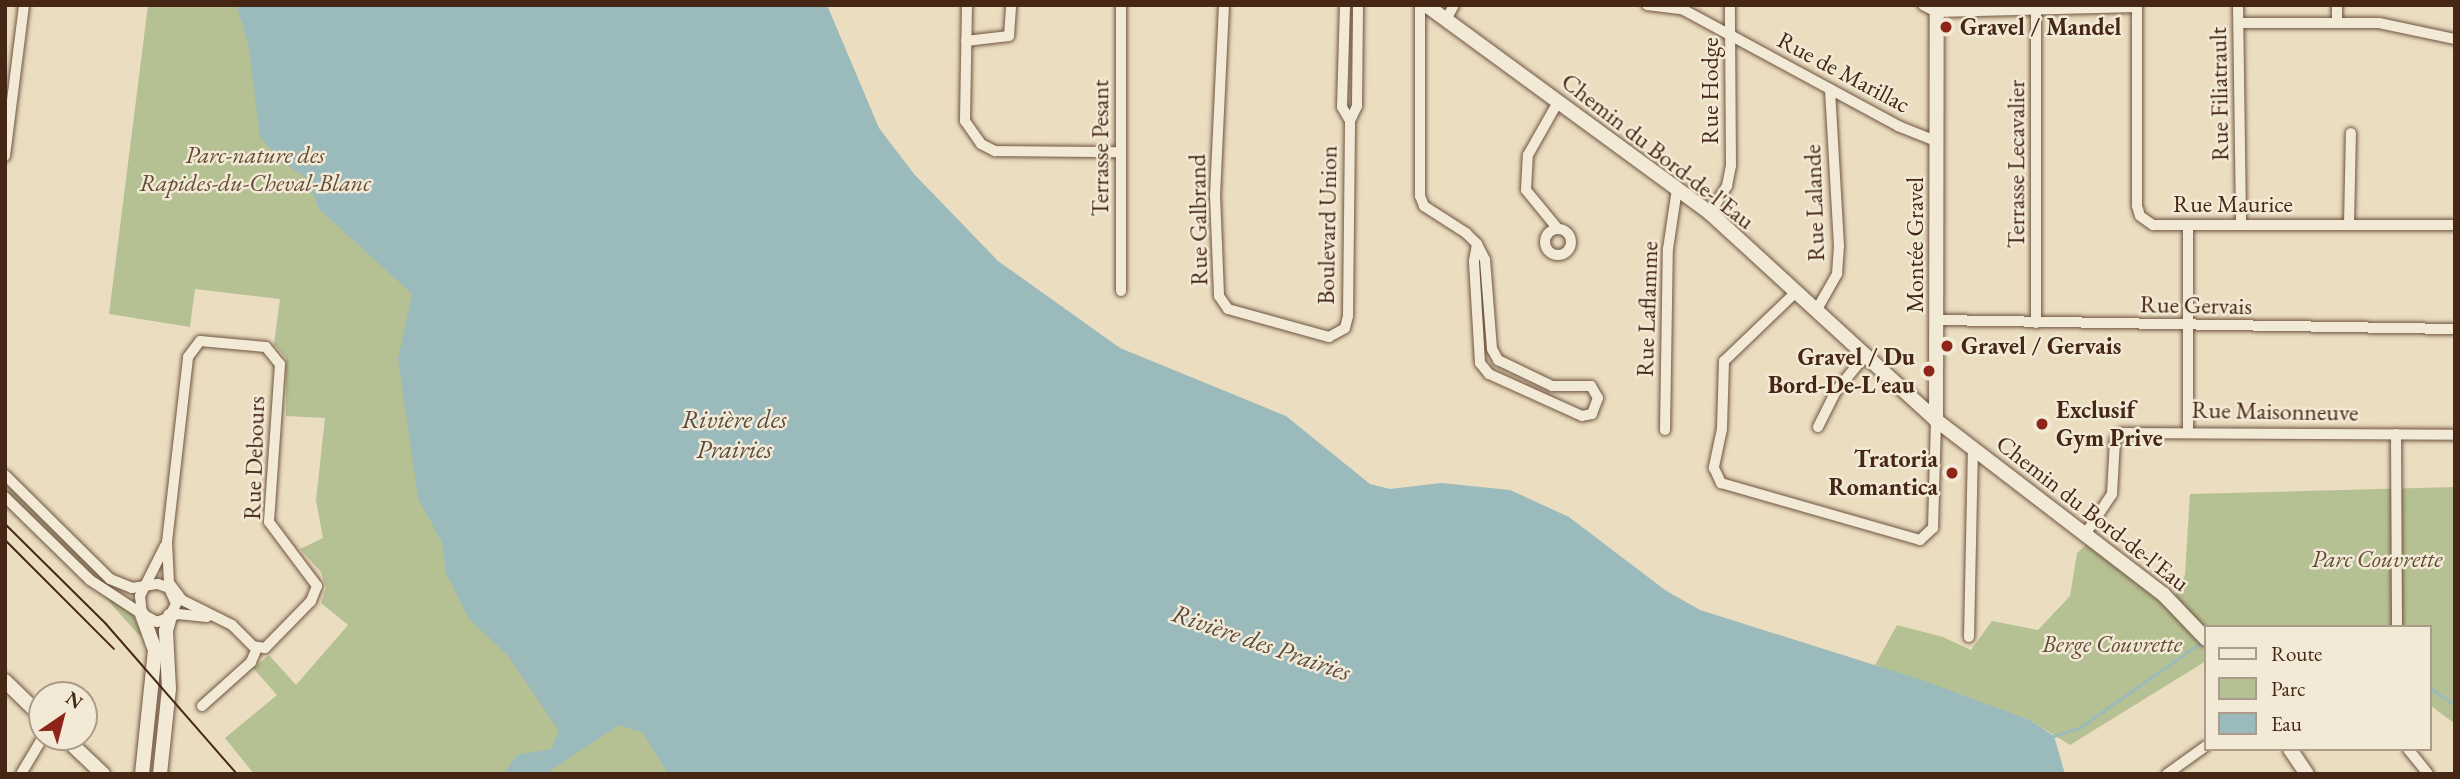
<!DOCTYPE html>
<meta charset="utf-8">
<style>
body{margin:0}
#map{position:relative;width:2460px;height:779px;overflow:hidden;background:#ebddc0;font-family:"EB Garamond",serif}
div>[style]{position:absolute}
[style*='--x']{left:calc(var(--x)*1px);top:calc(var(--y)*1px);width:calc(var(--w)*1px);rotate:calc(var(--a)*1deg)}
.green>*{inset:0;background:#b6c193}
.water>*{inset:0;background:#9bbabb}
.stream>*{height:2.5px;margin:-1.25px;padding:0 1.25px;transform-origin:1.25px;border-radius:1.25px;background:#9bbabb}
.roads{filter:drop-shadow(0 0 2px #6f5440) drop-shadow(0 0 2px #6f5440)}
.street>*{height:10px;margin:-5px;padding:0 5px;transform-origin:5px;border-radius:5px;background:#f2e9d6}
.street>.ring{margin:-5px;padding:0;box-sizing:content-box;background:none;border:10px solid #f2e9d6;border-radius:50%}
.secondary>*{height:14px;margin:-7px;padding:0 7px;transform-origin:7px;border-radius:7px;background:#f2e9d6}
.tram>*{height:2px;margin:-1px;padding:0 1px;transform-origin:1px;border-radius:1px;background:#462615}
.dots>*{width:19px;height:19px;translate:-50% -50%;box-sizing:border-box;border:4px solid #f2e9d6;border-radius:50%}
span{translate:-50% -50%;white-space:nowrap;text-align:center;line-height:1.15;-webkit-text-stroke:5px #f2e9d6;paint-order:stroke}
.poi-label{font-size:24px;color:#462615;font-weight:700}
.left{translate:0 -50%;text-align:left}
.right{translate:-100% -50%;text-align:right}
.street-label{font-size:24px;color:#462615}
.park-label{font-size:24px;color:#624d34;font-style:italic}
.water-label{font-size:26px;color:#5b4b3e;font-style:italic}
.frame{position:absolute;inset:0;border:7px solid #462615;pointer-events:none}
.legend{position:absolute;left:2204px;top:625px;width:228px;height:126px;box-sizing:border-box;background:#f2e9d6;border:2px solid #ad9b89;margin:0;padding:9px 12px;list-style:none;font-size:21px;color:#462615}
.legend li{display:flex;align-items:center;gap:14px;height:35px}
.legend b{width:35px;border:2px solid #ad9b89}
.north{position:absolute;left:28px;top:681px;width:70px;height:70px;box-sizing:border-box;background:#f2e9d6;border:2px solid #ad9b89;border-radius:50%;rotate:35deg;font-size:19px;font-weight:700;line-height:28px;text-align:center;color:#462615}
.north::after{content:'';display:block;margin:auto;width:24px;height:32px;background:#8f2418;clip-path:polygon(50% 0,100% 100%,50% 72%,0 100%)}
</style>
<div id="map">
<div class="green">
<i style="clip-path:polygon(148px 5px,307px 5px,770px 774px,254px 774px,225px 738px,277px 695px,253px 668px,269px 655px,296px 685px,348px 625px,321px 603px,326px 588px,321px 572px,300px 549px,323px 538px,316px 500px,325px 418px,286px 416px,286px 358px,274px 344px,280px 299px,195px 289px,190px 327px,109px 314px)"></i>
<i style="clip-path:polygon(5px 483px,107px 582px,104px 586px,5px 489px)"></i>
<i style="clip-path:polygon(2455px 487px,2455px 724px,2430px 705px,2430px 627px,2206px 629px,2175px 596px,2185px 575px,2190px 494px)"></i>
<i style="clip-path:polygon(2087px 544px,2178px 616px,2206px 650px,2206px 661px,2070px 745px,2030px 720px,1875px 665px,1897px 625px,1943px 637px,1971px 650px,1992px 621px,2038px 630px,2070px 596px,2077px 553px)"></i>
<i style="clip-path:polygon(103px 595px,130px 610px,144px 637px,138px 634px)"></i>
</div>
<div class="water">
<i style="clip-path:polygon(236px 5px,827px 5px,879px 128px,914px 174px,998px 261px,1120px 348px,1286px 416px,1370px 484px,1390px 489px,1441px 483px,1510px 490px,1569px 517px,1665px 590px,1700px 610px,1922px 680px,2030px 720px,2054px 736px,2065px 774px,668px 774px,643px 733px,619px 725px,545px 774px,504px 774px,517px 755px,551px 749px,559px 731px,509px 657px,469px 619px,446px 573px,442px 543px,418px 498px,398px 359px,412px 294px,319px 209px,307px 178px,281px 161px,260px 137px,248px 42px)"></i>
</div>
<div class="stream">
<i style="--x:2430;--y:688;--w:30;--a:34"></i>
<i style="--x:2054;--y:736;--w:26;--a:-18"></i>
<i style="--x:2079;--y:728;--w:150;--a:-35"></i>
</div>
<div class="roads">
<div class="street">
<i style="--x:967;--y:5;--w:116;--a:91"></i>
<i style="--x:965;--y:121;--w:28;--a:55"></i>
<i style="--x:981;--y:144;--w:16;--a:27"></i>
<i style="--x:995;--y:151;--w:126;--a:0.5"></i>
<i style="--x:1121;--y:5;--w:286;--a:90"></i>
<i style="--x:1224;--y:5;--w:190;--a:92.7"></i>
<i style="--x:1215;--y:195;--w:101;--a:87.7"></i>
<i style="--x:1219;--y:296;--w:16;--a:55"></i>
<i style="--x:1228;--y:309;--w:105;--a:15.5"></i>
<i style="--x:1329;--y:337;--w:18;--a:-29"></i>
<i style="--x:1345;--y:328;--w:12;--a:-76"></i>
<i style="--x:1348;--y:316;--w:195;--a:-89.4"></i>
<i style="--x:1350;--y:121;--w:17;--a:-65"></i>
<i style="--x:1357;--y:106;--w:101;--a:-89.4"></i>
<i style="--x:1345;--y:5;--w:102;--a:91.7"></i>
<i style="--x:1342;--y:107;--w:16;--a:60"></i>
<i style="--x:1420;--y:5;--w:191;--a:90"></i>
<i style="--x:1420;--y:196;--w:11;--a:68"></i>
<i style="--x:1424;--y:206;--w:50;--a:32.7"></i>
<i style="--x:1466;--y:233;--w:16;--a:45"></i>
<i style="--x:1477;--y:244;--w:18;--a:63"></i>
<i style="--x:1485;--y:260;--w:89;--a:85.5"></i>
<i style="--x:1492;--y:349;--w:13;--a:61"></i>
<i style="--x:1498;--y:360;--w:60;--a:25.7"></i>
<i style="--x:1552;--y:386;--w:39;--a:0"></i>
<i style="--x:1591;--y:386;--w:14;--a:60"></i>
<i style="--x:1598;--y:398;--w:17;--a:111"></i>
<i style="--x:1592;--y:414;--w:10;--a:169"></i>
<i style="--x:1582;--y:416;--w:102;--a:-155.7"></i>
<i style="--x:1489;--y:374;--w:14;--a:-129"></i>
<i style="--x:1480;--y:363;--w:102;--a:-93.4"></i>
<i style="--x:1474;--y:261;--w:17;--a:-80"></i>
<i style="--x:1647;--y:5;--w:35;--a:7"></i>
<i style="--x:1682;--y:9;--w:246;--a:28.4"></i>
<i style="--x:1898;--y:126;--w:43;--a:21.8"></i>
<i style="--x:1923;--y:5;--w:16;--a:27"></i>
<i style="--x:1937;--y:12;--w:200;--a:-1.4"></i>
<i style="--x:2036;--y:5;--w:318;--a:90"></i>
<i style="--x:2137;--y:5;--w:201;--a:90"></i>
<i style="--x:2137;--y:206;--w:10;--a:73"></i>
<i style="--x:2140;--y:216;--w:16;--a:35"></i>
<i style="--x:2153;--y:225;--w:302;--a:0"></i>
<i style="--x:2238;--y:5;--w:220;--a:89.2"></i>
<i style="--x:1446;--y:20;--w:17;--a:-62"></i>
<i style="--x:2337;--y:21;--w:16;--a:-90"></i>
<i style="--x:2239;--y:23;--w:140;--a:0"></i>
<i style="--x:2379;--y:23;--w:78;--a:11.9"></i>
<i style="--x:966;--y:41;--w:43;--a:-6.6"></i>
<i style="--x:1009;--y:36;--w:31;--a:-86"></i>
<i style="--x:5;--y:156;--w:152;--a:-82.8"></i>
<i style="--x:1710;--y:213;--w:32;--a:-58"></i>
<i style="--x:1727;--y:186;--w:20;--a:-79"></i>
<i style="--x:1731;--y:166;--w:161;--a:-90.4"></i>
<i style="--x:2349;--y:225;--w:92;--a:-88.8"></i>
<i class="ring" style="left:1545px;top:229px;width:16px;height:16px"></i>
<i style="--x:1558;--y:229;--w:50;--a:-129.4"></i>
<i style="--x:1526;--y:190;--w:35;--a:-87"></i>
<i style="--x:1528;--y:155;--w:61;--a:-60.5"></i>
<i style="--x:1795;--y:293;--w:98;--a:136.2"></i>
<i style="--x:1724;--y:361;--w:68;--a:91.7"></i>
<i style="--x:1722;--y:429;--w:40;--a:102"></i>
<i style="--x:1714;--y:468;--w:17;--a:65"></i>
<i style="--x:1721;--y:483;--w:207;--a:16"></i>
<i style="--x:1920;--y:540;--w:18;--a:-43"></i>
<i style="--x:1933;--y:528;--w:108;--a:-88.4"></i>
<i style="--x:1816;--y:311;--w:43;--a:-60.4"></i>
<i style="--x:1837;--y:274;--w:28;--a:-86"></i>
<i style="--x:1839;--y:246;--w:157;--a:-93.3"></i>
<i style="--x:1938;--y:320;--w:517;--a:1"></i>
<i style="--x:200;--y:341;--w:66;--a:5.2"></i>
<i style="--x:266;--y:347;--w:22;--a:51"></i>
<i style="--x:280;--y:364;--w:158;--a:94"></i>
<i style="--x:269;--y:522;--w:80;--a:53.1"></i>
<i style="--x:317;--y:586;--w:16;--a:112"></i>
<i style="--x:311;--y:601;--w:66;--a:134.4"></i>
<i style="--x:265;--y:648;--w:12;--a:-171"></i>
<i style="--x:253;--y:646;--w:30;--a:-135"></i>
<i style="--x:232;--y:625;--w:56;--a:-153.4"></i>
<i style="--x:182;--y:600;--w:21;--a:-127"></i>
<i style="--x:169;--y:583;--w:41;--a:-92.8"></i>
<i style="--x:167;--y:542;--w:186;--a:-83.5"></i>
<i style="--x:188;--y:357;--w:20;--a:-53"></i>
<i style="--x:1818;--y:427;--w:40;--a:-63.4"></i>
<i style="--x:1836;--y:391;--w:44;--a:-50.5"></i>
<i style="--x:1665;--y:430;--w:181;--a:-89.1"></i>
<i style="--x:1668;--y:249;--w:61;--a:-81.5"></i>
<i style="--x:2188;--y:431;--w:206;--a:-90"></i>
<i style="--x:2396;--y:434;--w:193;--a:89.7"></i>
<i style="--x:5;--y:475;--w:148;--a:44.7"></i>
<i style="--x:110;--y:579;--w:24;--a:22"></i>
<i style="--x:132;--y:588;--w:26;--a:-9"></i>
<i style="--x:158;--y:584;--w:12;--a:20"></i>
<i style="--x:169;--y:588;--w:17;--a:66"></i>
<i style="--x:176;--y:604;--w:13;--a:117"></i>
<i style="--x:5;--y:497;--w:119;--a:44.3"></i>
<i style="--x:90;--y:580;--w:62;--a:33.2"></i>
<i style="--x:2086;--y:533;--w:47;--a:-56.3"></i>
<i style="--x:2112;--y:494;--w:54;--a:-86.8"></i>
<i style="--x:2115;--y:440;--w:9;--a:-49"></i>
<i style="--x:2121;--y:433;--w:334;--a:0.3"></i>
<i style="--x:165;--y:546;--w:56;--a:116.6"></i>
<i style="--x:140;--y:596;--w:18;--a:84"></i>
<i style="--x:142;--y:614;--w:17;--a:28"></i>
<i style="--x:157;--y:622;--w:22;--a:-21"></i>
<i style="--x:178;--y:614;--w:29;--a:6"></i>
<i style="--x:1969;--y:637;--w:190;--a:-88.8"></i>
<i style="--x:202;--y:706;--w:66;--a:-41.9"></i>
<i style="--x:251;--y:662;--w:15;--a:-67"></i>
<i style="--x:2408;--y:749;--w:32;--a:51"></i>
<i style="--x:21;--y:774;--w:43;--a:-59.3"></i>
<i style="--x:2167;--y:774;--w:48;--a:-35.7"></i>
</div>
<div class="secondary">
<i style="--x:1426;--y:5;--w:352;--a:36.2"></i>
<i style="--x:1710;--y:213;--w:306;--a:42.5"></i>
<i style="--x:1936;--y:420;--w:286;--a:37.5"></i>
<i style="--x:2163;--y:594;--w:62;--a:46.3"></i>
<i style="--x:1936;--y:420;--w:415;--a:-89.9"></i>
<i style="--x:5;--y:681;--w:52;--a:44.2"></i>
<i style="--x:64;--y:737;--w:54;--a:43.5"></i>
<i style="--x:2290;--y:749;--w:30;--a:56"></i>
<i style="--x:142;--y:774;--w:125;--a:-84"></i>
<i style="--x:155;--y:650;--w:38;--a:-110"></i>
<i style="--x:160;--y:774;--w:85;--a:-84"></i>
<i style="--x:169;--y:689;--w:58;--a:-93"></i>
<i style="--x:166;--y:631;--w:16;--a:-75"></i>
</div>
</div>
<div class="tram">
<i style="--x:5;--y:524;--w:142;--a:44.7"></i>
<i style="--x:106;--y:624;--w:199;--a:48.9"></i>
<i style="--x:5;--y:540;--w:154;--a:45"></i>
</div>
<div class="dots">
<i style="left:1946px;top:27px;background:#8f2418"></i>
<i style="left:1947px;top:346px;background:#8f2418"></i>
<i style="left:1929px;top:371px;background:#8f2418"></i>
<i style="left:2042px;top:424px;background:#8f2418"></i>
<i style="left:1952px;top:473px;background:#8f2418"></i>
</div>
<div class="poi-label">
<span class="left" style="left:1960px;top:27px">Gravel / Mandel</span>
<span class="left" style="left:1961px;top:346px">Gravel / Gervais</span>
<span class="right" style="left:1915px;top:371px">Gravel / Du<br>Bord-De-L'eau</span>
<span class="left" style="left:2056px;top:424px">Exclusif<br>Gym Prive</span>
<span class="right" style="left:1938px;top:473px">Tratoria<br>Romantica</span>
</div>
<div class="street-label">
<span style="left:1844px;top:72px;rotate:28deg">Rue de Marillac</span>
<span style="left:1710px;top:91px;rotate:-90deg">Rue Hodge</span>
<span style="left:2219px;top:94px;rotate:-91deg">Rue Filiatrault</span>
<span style="left:1100px;top:148px;rotate:-90deg">Terrasse Pesant</span>
<span style="left:1658px;top:151px;rotate:38deg">Chemin du Bord-de-l'Eau</span>
<span style="left:2016px;top:164px;rotate:-90deg">Terrasse Lecavalier</span>
<span style="left:1814px;top:203px;rotate:-92deg">Rue Lalande</span>
<span style="left:2233px;top:204px">Rue Maurice</span>
<span style="left:1198px;top:220px;rotate:-91deg">Rue Galbrand</span>
<span style="left:1327px;top:225px;rotate:-89deg">Boulevard Union</span>
<span style="left:1915px;top:245px;rotate:-90deg">Montée Gravel</span>
<span style="left:2196px;top:305px;rotate:1deg">Rue Gervais</span>
<span style="left:1647px;top:309px;rotate:-88deg">Rue Laflamme</span>
<span style="left:2275px;top:411px;rotate:1deg">Rue Maisonneuve</span>
<span style="left:254px;top:458px;rotate:-88deg">Rue Debours</span>
<span style="left:2093px;top:513px;rotate:38deg">Chemin du Bord-de-l'Eau</span>
</div>
<div class="park-label">
<span style="left:255px;top:169px">Parc-nature des<br>Rapides-du-Cheval-Blanc</span>
<span style="left:2377px;top:559px">Parc Couvrette</span>
<span style="left:2112px;top:644px">Berge Couvrette</span>
</div>
<div class="water-label">
<span style="left:734px;top:435px">Rivière des<br>Prairies</span>
<span style="left:1261px;top:643px;rotate:19deg">Rivière des Prairies</span>
</div>
<div class="frame"></div>
<ul class="legend">
<li><b style="height:9px;background:#f2e9d6"></b>Route</li>
<li><b style="height:19px;background:#b6c193"></b>Parc</li>
<li><b style="height:19px;background:#9bbabb"></b>Eau</li>
</ul>
<div class="north">N</div>
</div>
